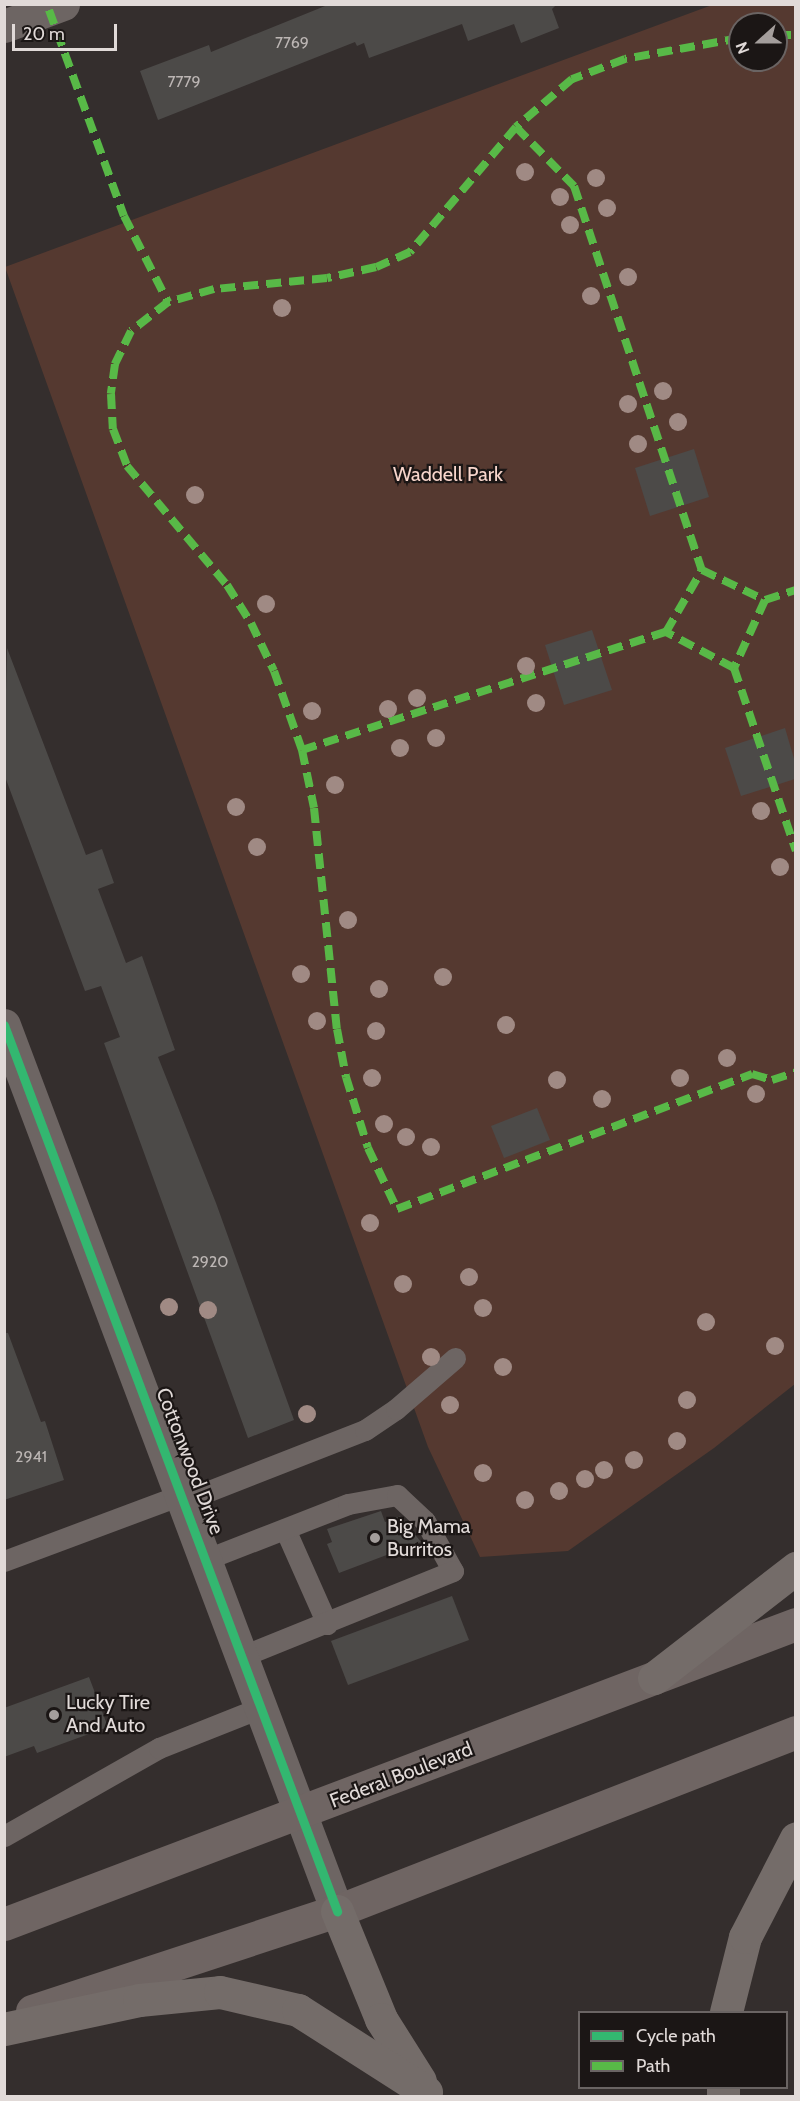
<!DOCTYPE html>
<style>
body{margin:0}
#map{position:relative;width:800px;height:2101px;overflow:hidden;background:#342e2d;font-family:Cabin,sans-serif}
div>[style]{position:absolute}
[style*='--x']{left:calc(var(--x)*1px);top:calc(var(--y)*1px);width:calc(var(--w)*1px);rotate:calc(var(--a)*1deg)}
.green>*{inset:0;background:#553930}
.building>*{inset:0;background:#4c4a48}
.service>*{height:21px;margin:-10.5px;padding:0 10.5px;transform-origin:10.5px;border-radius:10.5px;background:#6d6563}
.minor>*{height:33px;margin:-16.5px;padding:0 16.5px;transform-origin:16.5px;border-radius:16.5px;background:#6d6563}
.primary>*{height:33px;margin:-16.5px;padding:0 16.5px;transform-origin:16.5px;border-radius:16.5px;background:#6f6563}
.motorway>*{height:33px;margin:-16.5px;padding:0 16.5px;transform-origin:16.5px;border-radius:16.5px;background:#746c69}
.quiet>*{height:8px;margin-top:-4px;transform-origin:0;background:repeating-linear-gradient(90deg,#58b947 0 15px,transparent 0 23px)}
.cycleway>*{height:9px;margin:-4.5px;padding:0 4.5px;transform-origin:4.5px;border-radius:4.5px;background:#33b770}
.trees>*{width:18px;height:18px;margin:-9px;border-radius:50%;background:#a08a84}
.dots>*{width:16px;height:16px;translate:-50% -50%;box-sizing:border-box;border:3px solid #1b1615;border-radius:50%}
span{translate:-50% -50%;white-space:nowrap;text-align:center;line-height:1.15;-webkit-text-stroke:4.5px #1b1615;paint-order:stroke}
.number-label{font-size:16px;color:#bcb6b4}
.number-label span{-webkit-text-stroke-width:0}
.park-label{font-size:20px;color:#f8d6cc}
.street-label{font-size:20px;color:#e1dad8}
.poi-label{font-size:20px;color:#e1dad8}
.left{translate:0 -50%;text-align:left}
.frame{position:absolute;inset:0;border:6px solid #e1dad8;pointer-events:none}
.legend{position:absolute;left:578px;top:2011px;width:210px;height:78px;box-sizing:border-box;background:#1b1615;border:2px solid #6a6463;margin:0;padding:8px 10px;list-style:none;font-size:18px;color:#e1dad8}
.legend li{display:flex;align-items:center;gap:12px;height:30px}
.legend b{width:30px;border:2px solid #6a6463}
.north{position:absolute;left:728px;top:12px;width:60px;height:60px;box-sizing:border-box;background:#1b1615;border:2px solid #6a6463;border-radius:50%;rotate:249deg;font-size:16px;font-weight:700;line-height:24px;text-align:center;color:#e1dad8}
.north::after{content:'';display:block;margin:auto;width:21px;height:27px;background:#a49e9c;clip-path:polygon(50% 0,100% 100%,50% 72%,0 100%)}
.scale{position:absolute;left:12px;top:24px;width:105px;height:27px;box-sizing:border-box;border:3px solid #e1dad8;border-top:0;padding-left:8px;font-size:18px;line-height:21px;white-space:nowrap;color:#e1dad8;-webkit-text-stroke:4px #1b1615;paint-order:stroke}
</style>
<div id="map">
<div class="green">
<i style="clip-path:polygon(evenodd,712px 5px,795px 5px,795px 1384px,714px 1448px,568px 1551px,480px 1557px,428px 1447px,5px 267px,712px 5px,740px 24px,776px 24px,776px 60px,740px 60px,740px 24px)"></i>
</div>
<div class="building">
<i style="clip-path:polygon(330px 4px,557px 4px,552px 9px,559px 28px,521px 43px,514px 24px,468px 41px,462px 24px,369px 58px,364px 43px,357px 46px,355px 42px,158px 120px,140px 71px,209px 45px,211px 52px)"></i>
<i style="clip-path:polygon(694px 449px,709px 497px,650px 516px,635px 468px)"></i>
<i style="clip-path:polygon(592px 630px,612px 690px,564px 705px,545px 645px)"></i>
<i style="clip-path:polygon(7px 648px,86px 855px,102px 849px,114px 883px,98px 889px,126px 963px,142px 956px,175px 1050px,158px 1057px,216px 1203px,294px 1420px,248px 1438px,104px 1043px,120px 1037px,101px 986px,85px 991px,4px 774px)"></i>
<i style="clip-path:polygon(785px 728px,795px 762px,795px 779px,741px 796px,725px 748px)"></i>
<i style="clip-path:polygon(537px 1108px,550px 1140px,504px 1158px,491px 1126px)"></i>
<i style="clip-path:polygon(4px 1333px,8px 1333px,41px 1422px,45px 1421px,64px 1480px,4px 1500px)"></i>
<i style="clip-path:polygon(381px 1511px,385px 1522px,400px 1516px,421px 1542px,339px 1573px,327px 1544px,332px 1542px,327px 1529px)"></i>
<i style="clip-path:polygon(452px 1596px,469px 1640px,348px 1685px,331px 1641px)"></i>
<i style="clip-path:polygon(89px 1677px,108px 1727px,37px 1753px,34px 1746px,4px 1757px,4px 1708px)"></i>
</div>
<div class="service">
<i style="--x:186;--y:1500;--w:192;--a:-21.4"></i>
<i style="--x:365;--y:1430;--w:37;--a:-34"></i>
<i style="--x:396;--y:1409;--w:78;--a:-40.8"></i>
<i style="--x:285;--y:1529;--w:104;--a:66.1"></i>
<i style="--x:207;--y:1559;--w:151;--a:-21.3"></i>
<i style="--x:348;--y:1504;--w:50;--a:-10.4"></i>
<i style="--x:397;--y:1495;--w:38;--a:43"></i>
<i style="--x:425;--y:1521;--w:57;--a:60.8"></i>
<i style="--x:453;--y:1571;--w:227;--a:158"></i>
<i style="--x:4;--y:1561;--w:191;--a:-20.5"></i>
<i style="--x:4;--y:1836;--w:178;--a:-29.6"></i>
<i style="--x:159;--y:1748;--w:111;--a:-21.7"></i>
</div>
<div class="minor">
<i style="--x:4;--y:26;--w:63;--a:-20.4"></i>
<i style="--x:4;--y:1025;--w:947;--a:69.4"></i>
</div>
<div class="primary">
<i style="--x:4;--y:1924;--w:847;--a:-20.75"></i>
<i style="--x:32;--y:2011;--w:321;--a:-18.2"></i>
<i style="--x:337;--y:1911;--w:493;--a:-21.3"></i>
</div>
<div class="motorway">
<i style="--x:654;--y:1678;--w:180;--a:-37.8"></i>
<i style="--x:337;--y:1911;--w:117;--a:67.8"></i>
<i style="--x:381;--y:2019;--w:73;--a:57.8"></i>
<i style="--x:726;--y:2012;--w:77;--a:-75.8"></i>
<i style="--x:745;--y:1937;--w:111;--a:-62.7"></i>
<i style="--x:4;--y:2029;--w:138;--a:-12.1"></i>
<i style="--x:139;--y:2000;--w:81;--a:-5.6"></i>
<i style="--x:220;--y:1992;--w:80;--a:13"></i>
<i style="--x:298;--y:2010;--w:152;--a:32.6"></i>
<i style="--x:723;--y:2088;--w:8;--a:90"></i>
</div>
<div class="quiet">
<i style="--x:49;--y:10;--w:219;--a:70"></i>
<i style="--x:124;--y:216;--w:97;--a:62.9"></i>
<i style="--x:776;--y:35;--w:20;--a:0"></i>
<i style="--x:740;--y:38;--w:117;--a:169.7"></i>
<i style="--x:625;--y:59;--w:57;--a:159.3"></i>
<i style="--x:572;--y:79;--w:74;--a:139.4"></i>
<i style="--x:516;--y:127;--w:164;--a:130.3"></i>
<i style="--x:410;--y:252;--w:37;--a:156"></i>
<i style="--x:376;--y:267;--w:50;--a:167.3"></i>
<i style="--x:327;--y:278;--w:114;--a:174.4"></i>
<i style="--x:214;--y:289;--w:48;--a:164.2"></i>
<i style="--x:168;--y:302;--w:47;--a:141.9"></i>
<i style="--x:131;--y:331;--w:37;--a:116"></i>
<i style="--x:115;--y:364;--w:30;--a:98"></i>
<i style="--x:111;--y:394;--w:35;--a:87"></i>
<i style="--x:113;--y:429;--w:40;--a:69"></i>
<i style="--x:127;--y:466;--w:155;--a:50"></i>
<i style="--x:227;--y:585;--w:45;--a:57.7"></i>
<i style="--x:251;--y:623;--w:53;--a:64.4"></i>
<i style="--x:274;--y:671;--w:84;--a:70.5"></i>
<i style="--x:302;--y:750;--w:59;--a:78.3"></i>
<i style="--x:314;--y:808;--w:222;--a:84.1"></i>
<i style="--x:337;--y:1029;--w:49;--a:79.4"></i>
<i style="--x:346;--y:1077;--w:74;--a:72.8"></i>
<i style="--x:368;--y:1148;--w:68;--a:64.6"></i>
<i style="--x:397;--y:1209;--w:380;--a:-20.8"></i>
<i style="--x:752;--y:1074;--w:21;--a:17"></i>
<i style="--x:772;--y:1080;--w:25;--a:-18"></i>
<i style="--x:516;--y:127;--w:83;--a:45.5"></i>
<i style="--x:574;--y:186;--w:405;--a:71.6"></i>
<i style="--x:765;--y:600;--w:33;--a:-18"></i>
<i style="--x:734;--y:668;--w:77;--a:-152.1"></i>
<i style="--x:666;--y:632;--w:72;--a:-59.9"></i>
<i style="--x:702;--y:570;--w:70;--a:25.5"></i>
<i style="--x:765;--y:600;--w:75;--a:114.5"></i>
<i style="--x:734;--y:668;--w:193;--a:71.3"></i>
<i style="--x:302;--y:750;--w:383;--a:-18"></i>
</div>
<div class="cycleway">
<i style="--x:4;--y:1025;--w:947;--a:69.4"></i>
</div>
<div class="trees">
<i style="left:525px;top:172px"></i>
<i style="left:596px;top:178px"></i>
<i style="left:560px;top:197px"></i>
<i style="left:607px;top:208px"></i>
<i style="left:570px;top:225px"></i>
<i style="left:628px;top:277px"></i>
<i style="left:591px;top:296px"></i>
<i style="left:282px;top:308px"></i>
<i style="left:663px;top:391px"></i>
<i style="left:628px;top:404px"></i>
<i style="left:678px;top:422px"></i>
<i style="left:638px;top:444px"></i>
<i style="left:195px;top:495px"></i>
<i style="left:266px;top:604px"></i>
<i style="left:526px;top:666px"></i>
<i style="left:417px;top:698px"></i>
<i style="left:536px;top:703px"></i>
<i style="left:388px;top:709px"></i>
<i style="left:312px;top:711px"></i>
<i style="left:436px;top:738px"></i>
<i style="left:400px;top:748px"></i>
<i style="left:335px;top:785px"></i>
<i style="left:236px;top:807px"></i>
<i style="left:761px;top:811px"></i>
<i style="left:257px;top:847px"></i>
<i style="left:780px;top:867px"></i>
<i style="left:348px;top:920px"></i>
<i style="left:301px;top:974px"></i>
<i style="left:443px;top:977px"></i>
<i style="left:379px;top:989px"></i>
<i style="left:317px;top:1021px"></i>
<i style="left:506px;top:1025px"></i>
<i style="left:376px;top:1031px"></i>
<i style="left:727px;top:1058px"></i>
<i style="left:372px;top:1078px"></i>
<i style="left:680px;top:1078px"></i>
<i style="left:557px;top:1080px"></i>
<i style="left:756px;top:1094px"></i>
<i style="left:602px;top:1099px"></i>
<i style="left:384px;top:1124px"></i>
<i style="left:406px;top:1137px"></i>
<i style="left:431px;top:1147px"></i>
<i style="left:370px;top:1223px"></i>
<i style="left:469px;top:1277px"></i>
<i style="left:403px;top:1284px"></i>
<i style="left:169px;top:1307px"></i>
<i style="left:483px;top:1308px"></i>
<i style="left:208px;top:1310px"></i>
<i style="left:706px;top:1322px"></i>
<i style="left:775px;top:1346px"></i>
<i style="left:431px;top:1357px"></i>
<i style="left:503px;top:1367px"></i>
<i style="left:687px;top:1400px"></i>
<i style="left:450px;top:1405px"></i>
<i style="left:307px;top:1414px"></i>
<i style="left:677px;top:1441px"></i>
<i style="left:634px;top:1460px"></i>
<i style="left:604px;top:1470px"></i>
<i style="left:483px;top:1473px"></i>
<i style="left:585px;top:1479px"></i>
<i style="left:559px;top:1491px"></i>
<i style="left:525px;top:1500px"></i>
</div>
<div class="dots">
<i style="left:375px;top:1538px;background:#a49e9c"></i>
<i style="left:54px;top:1715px;background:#a49e9c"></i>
</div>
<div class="number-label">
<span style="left:292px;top:43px">7769</span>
<span style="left:184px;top:82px">7779</span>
<span style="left:210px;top:1262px">2920</span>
<span style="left:31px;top:1457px">2941</span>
</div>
<div class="park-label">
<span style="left:448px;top:474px">Waddell Park</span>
</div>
<div class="street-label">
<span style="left:190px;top:1461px;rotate:69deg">Cottonwood Drive</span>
<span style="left:401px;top:1775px;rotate:-21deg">Federal Boulevard</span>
</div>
<div class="poi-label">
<span class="left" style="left:387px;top:1538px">Big Mama<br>Burritos</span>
<span class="left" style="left:66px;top:1714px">Lucky Tire<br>And Auto</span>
</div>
<div class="frame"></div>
<ul class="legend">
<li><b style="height:8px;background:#33b770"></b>Cycle path</li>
<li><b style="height:8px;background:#58b947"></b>Path</li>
</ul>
<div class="north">N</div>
<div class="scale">20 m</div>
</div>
